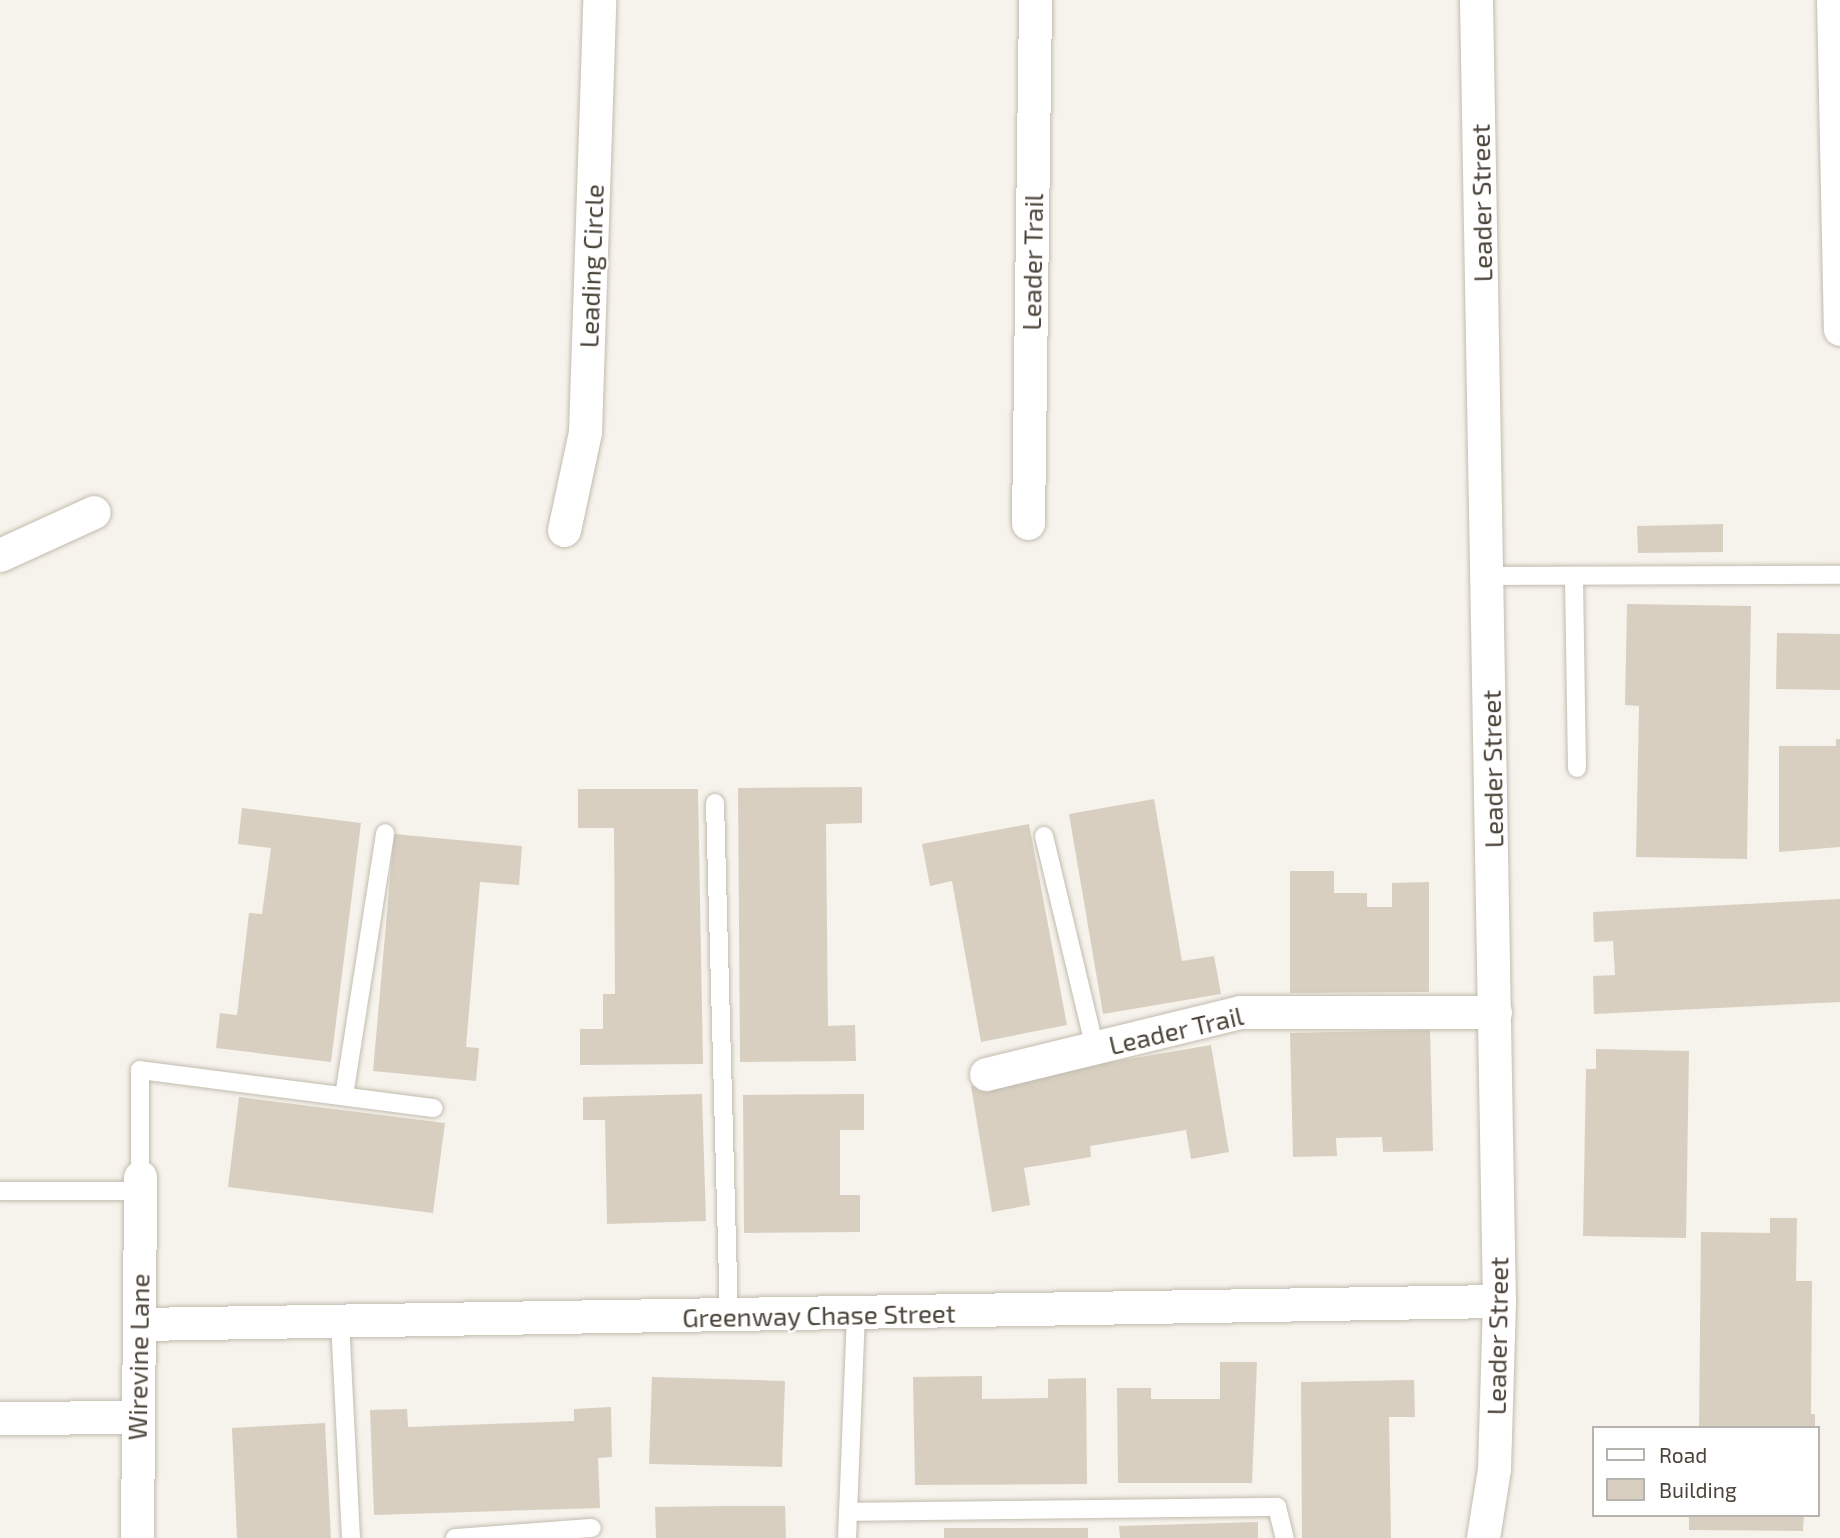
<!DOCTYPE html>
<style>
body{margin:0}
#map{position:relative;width:1840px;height:1538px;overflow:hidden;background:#f6f3ec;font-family:"Exo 2",sans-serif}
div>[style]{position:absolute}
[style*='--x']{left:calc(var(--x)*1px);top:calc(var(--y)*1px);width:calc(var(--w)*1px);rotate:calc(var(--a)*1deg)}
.building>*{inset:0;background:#d8cfc1}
.roads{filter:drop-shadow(0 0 2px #c2bbae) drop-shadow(0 0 2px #c2bbae)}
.service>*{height:18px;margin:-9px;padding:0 9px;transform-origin:9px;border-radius:9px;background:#fff}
.minor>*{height:33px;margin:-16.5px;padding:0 16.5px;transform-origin:16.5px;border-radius:16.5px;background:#fff}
span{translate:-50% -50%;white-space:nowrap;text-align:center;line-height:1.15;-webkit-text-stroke:5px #fff;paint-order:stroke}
.street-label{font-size:26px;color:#4b4439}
.legend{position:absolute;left:1592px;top:1426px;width:228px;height:91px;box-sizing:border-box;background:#fff;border:2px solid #b7b4b0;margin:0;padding:9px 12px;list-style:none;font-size:21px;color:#4b4439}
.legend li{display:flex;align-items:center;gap:14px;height:35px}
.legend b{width:35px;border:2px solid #b7b4b0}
</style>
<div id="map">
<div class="building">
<i style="clip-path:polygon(1723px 524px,1723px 552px,1638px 553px,1637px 526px)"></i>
<i style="clip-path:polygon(1627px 604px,1751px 606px,1747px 859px,1636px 857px,1639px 706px,1625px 705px)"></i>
<i style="clip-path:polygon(1777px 633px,1840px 634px,1840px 690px,1776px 689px)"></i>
<i style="clip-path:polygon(1836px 739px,1840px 739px,1840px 847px,1779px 852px,1779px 746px,1836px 746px)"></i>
<i style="clip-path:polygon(862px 787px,862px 823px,826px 824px,828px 1026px,855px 1025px,856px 1061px,740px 1062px,738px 788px)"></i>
<i style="clip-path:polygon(578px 789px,698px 789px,703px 1064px,580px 1065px,580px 1029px,603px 1029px,603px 994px,615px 994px,614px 828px,578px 828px)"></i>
<i style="clip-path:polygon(1154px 799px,1182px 961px,1214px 956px,1221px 994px,1103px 1014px,1069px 814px)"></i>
<i style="clip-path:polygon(242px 808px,361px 823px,331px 1062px,216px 1048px,220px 1013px,237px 1015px,249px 913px,262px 914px,271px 848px,238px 844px)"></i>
<i style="clip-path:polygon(1029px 824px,1067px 1025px,981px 1042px,952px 881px,930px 886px,922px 844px)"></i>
<i style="clip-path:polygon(394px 834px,522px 846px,519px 885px,480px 882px,466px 1047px,479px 1048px,476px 1081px,373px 1071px)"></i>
<i style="clip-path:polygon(1290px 871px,1334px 871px,1334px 893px,1367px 893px,1367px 907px,1392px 907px,1392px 883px,1429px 882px,1429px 992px,1290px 993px)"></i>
<i style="clip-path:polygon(1840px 899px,1840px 1002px,1594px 1014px,1593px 976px,1615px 975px,1613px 941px,1594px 942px,1593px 912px)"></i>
<i style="clip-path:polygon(1430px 1030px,1433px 1151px,1383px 1152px,1382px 1137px,1336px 1138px,1337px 1156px,1293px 1157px,1290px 1033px)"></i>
<i style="clip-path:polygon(1211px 1045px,1229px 1152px,1191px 1159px,1186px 1130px,1090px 1146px,1091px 1157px,1024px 1168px,1030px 1205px,992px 1212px,971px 1086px)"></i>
<i style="clip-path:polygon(1596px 1049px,1689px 1051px,1686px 1238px,1583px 1236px,1586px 1069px,1596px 1069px)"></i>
<i style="clip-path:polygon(702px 1094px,706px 1221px,607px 1224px,605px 1120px,583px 1120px,583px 1097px)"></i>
<i style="clip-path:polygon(864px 1094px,864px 1130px,840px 1130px,840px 1195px,860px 1195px,860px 1232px,744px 1233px,743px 1095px)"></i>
<i style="clip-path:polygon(239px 1097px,445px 1123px,433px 1213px,228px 1187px)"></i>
<i style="clip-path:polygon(1770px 1218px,1797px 1218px,1796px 1281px,1812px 1281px,1811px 1414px,1815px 1414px,1815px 1428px,1699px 1428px,1701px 1232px,1770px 1233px)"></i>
<i style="clip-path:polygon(1220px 1362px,1257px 1362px,1252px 1483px,1118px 1483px,1117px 1388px,1151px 1388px,1151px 1399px,1220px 1399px)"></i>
<i style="clip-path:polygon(982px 1376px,982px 1399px,1048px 1398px,1048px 1379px,1086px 1378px,1087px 1484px,915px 1485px,913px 1377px)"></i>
<i style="clip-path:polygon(652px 1377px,785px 1381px,782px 1467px,649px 1464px)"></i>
<i style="clip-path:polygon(1414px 1380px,1415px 1417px,1389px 1417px,1391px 1538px,1302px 1538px,1301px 1382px)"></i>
<i style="clip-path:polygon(611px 1407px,612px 1457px,598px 1458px,600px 1508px,374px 1515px,370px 1410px,407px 1409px,408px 1427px,574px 1421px,574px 1409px)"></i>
<i style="clip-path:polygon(325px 1423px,331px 1538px,237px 1538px,232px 1428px)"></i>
<i style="clip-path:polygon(726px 1506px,785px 1506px,786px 1538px,656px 1538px,655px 1507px)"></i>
<i style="clip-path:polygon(1689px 1515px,1804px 1515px,1803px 1531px,1689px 1530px)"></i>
<i style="clip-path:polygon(1258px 1522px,1258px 1538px,1120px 1538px,1119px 1526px)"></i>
<i style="clip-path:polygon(944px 1528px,1088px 1528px,1088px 1538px,944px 1538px)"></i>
</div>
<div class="roads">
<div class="service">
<i style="--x:1489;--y:576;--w:351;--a:-0.2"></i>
<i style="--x:1574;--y:578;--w:190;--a:89.1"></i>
<i style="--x:715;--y:803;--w:514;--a:88.44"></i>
<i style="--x:1044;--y:836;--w:218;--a:76.5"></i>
<i style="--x:344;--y:1096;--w:266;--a:-81.1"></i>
<i style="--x:140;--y:1177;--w:107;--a:-90"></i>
<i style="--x:140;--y:1070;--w:296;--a:7.4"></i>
<i style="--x:0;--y:1191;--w:140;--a:0"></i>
<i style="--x:340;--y:1321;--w:217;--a:87.1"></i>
<i style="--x:848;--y:1512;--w:429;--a:-0.7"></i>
<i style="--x:1277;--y:1507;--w:32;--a:76"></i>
<i style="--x:455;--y:1538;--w:137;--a:-4.2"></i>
<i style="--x:847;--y:1538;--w:223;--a:-87.7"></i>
</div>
<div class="minor">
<i style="--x:1476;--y:0;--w:1301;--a:88.99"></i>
<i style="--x:1499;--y:1301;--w:168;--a:91.7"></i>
<i style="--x:1494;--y:1469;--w:70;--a:99.1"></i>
<i style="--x:1833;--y:0;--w:329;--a:88.8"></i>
<i style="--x:1028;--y:523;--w:523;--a:-89.23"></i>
<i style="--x:564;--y:530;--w:100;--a:-77.9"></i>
<i style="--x:585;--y:432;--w:432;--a:-88.1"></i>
<i style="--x:0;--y:555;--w:103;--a:-24.6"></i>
<i style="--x:986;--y:1074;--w:261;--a:-13.7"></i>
<i style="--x:1240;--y:1012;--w:255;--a:0"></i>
<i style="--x:139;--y:1324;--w:1360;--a:-0.97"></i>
<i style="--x:0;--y:1418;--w:138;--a:-0.4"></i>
<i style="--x:137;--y:1538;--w:361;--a:-89.5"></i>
</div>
</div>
<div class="street-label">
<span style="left:1481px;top:203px;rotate:-91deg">Leader Street</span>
<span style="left:1032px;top:262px;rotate:-89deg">Leader Trail</span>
<span style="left:591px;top:266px;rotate:-88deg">Leading Circle</span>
<span style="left:1492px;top:769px;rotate:-91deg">Leader Street</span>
<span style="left:1176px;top:1030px;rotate:-13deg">Leader Trail</span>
<span style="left:819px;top:1315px;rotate:-1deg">Greenway Chase Street</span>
<span style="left:1497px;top:1336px;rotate:-89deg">Leader Street</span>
<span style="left:138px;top:1357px;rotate:-89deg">Wirevine Lane</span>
</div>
<ul class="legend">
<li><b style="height:9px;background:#fff"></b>Road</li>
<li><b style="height:19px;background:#d8cfc1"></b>Building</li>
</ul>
</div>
